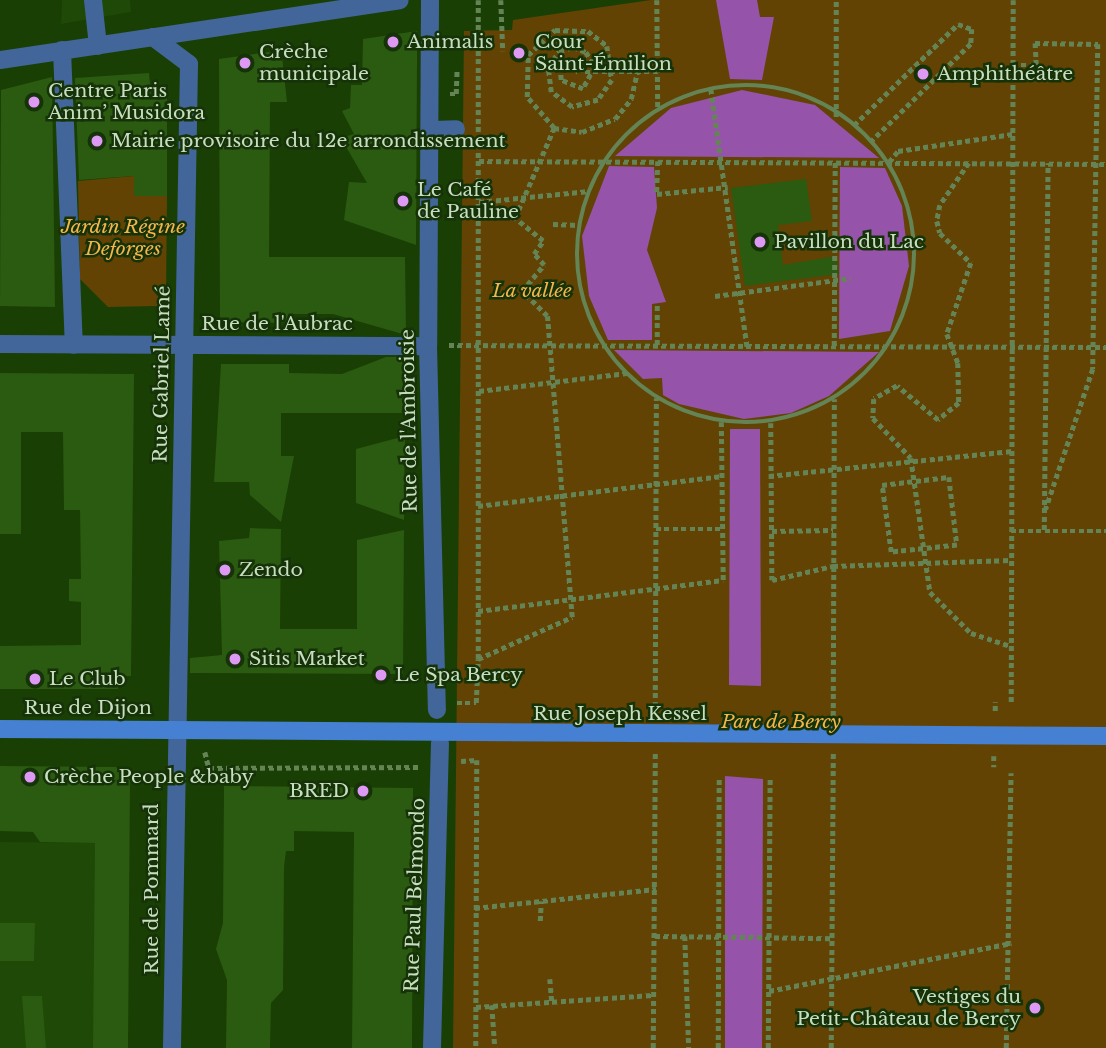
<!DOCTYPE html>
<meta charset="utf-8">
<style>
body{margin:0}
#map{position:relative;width:1106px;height:1048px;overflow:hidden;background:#193f04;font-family:"Libre Baskerville",serif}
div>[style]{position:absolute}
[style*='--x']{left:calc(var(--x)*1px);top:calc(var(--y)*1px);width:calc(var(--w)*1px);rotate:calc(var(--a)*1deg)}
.built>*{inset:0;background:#1f4907}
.green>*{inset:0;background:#624303}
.water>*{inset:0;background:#9553aa}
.building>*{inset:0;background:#2a5b10}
.path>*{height:4.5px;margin-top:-2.25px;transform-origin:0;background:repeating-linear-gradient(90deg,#658456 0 5px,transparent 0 8.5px)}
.path>.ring{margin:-2.25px;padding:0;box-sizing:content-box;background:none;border:4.5px solid #658456;border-radius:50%}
.street>*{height:18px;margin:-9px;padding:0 9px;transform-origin:9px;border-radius:9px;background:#426699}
.secondary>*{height:18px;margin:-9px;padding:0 9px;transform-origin:9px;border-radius:9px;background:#4580d2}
.dots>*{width:19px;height:19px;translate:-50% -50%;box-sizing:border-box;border:4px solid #163208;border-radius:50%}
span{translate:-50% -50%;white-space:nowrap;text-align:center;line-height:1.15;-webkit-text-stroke:5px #163208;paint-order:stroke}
.poi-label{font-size:19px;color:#c8dec0}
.left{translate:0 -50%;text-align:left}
.right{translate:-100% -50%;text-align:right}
.park-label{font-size:19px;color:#f4b54b;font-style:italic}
.street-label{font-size:19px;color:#c8dec0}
</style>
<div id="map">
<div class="built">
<i style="clip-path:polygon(62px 0,130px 0,131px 12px,61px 24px)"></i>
<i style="clip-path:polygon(0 842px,129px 843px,128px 1048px,0 1048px)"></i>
</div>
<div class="green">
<i style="clip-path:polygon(651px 0,1106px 0,1106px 1048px,453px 1048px,464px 31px,512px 30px,513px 20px)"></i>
<i style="clip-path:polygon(134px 176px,135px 196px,167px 196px,166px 297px,157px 306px,108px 307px,80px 279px,78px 181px)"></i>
</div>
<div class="water">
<i style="clip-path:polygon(716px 0,757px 0,760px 17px,774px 17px,762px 80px,730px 79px)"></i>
<i style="clip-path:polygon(742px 90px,815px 105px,879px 158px,615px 156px,671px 108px)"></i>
<i style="clip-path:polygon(609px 166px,654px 167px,657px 208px,647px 250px,666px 302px,652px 304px,652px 340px,608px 340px,589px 296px,582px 236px)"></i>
<i style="clip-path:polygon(840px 167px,885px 168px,902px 206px,909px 266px,890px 331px,839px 339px)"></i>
<i style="clip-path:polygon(614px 350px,879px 352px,829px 396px,791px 413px,744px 419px,679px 404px,663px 395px,662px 378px,643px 379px)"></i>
<i style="clip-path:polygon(730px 429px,760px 429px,761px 686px,729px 685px)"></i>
<i style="clip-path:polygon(725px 776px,763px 779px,762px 1048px,725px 1048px)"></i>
</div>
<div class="building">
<i style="clip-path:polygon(417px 31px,417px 60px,416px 245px,344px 220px,349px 182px,367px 183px,341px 138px,354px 134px,342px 111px,350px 108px,351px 85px,362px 85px,363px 39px)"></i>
<i style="clip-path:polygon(275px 51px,282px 56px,287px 102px,270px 102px,269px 257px,405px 257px,406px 335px,333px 314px,289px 314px,289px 323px,220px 322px,219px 59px)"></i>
<i style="clip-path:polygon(149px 73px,151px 94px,167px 95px,167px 196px,134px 196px,134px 176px,79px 180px,75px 78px)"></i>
<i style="clip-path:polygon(52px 77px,55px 307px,0 306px,1px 90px)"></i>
<i style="clip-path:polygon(806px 179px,812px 221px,778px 225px,783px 265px,836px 256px,839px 274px,745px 286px,731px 188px)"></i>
<i style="clip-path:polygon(386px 357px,405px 357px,405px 413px,281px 413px,281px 456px,294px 456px,281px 522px,250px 495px,249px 482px,214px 482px,221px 364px,289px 364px,289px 373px,342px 374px)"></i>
<i style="clip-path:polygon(0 373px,134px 374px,131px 676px,118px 676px,118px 689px,0 689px,0 646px,81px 645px,81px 602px,69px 601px,69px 579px,81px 579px,80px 510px,64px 510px,63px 432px,21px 432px,21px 534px,0 534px)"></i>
<i style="clip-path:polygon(405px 436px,404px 496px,404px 520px,356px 503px,356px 449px)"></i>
<i style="clip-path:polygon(250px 528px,281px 529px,280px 629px,357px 629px,357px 540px,404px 530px,403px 674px,190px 673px,190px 658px,222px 655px,219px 541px,249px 538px)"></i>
<i style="clip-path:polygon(0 766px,116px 767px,130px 780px,128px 1048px,93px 1048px,95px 843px,40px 842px,33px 832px,0 831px)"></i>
<i style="clip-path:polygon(224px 786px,413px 788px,412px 1048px,352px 1048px,354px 832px,294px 831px,294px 851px,286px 851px,284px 867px,283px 990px,271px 1003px,270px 1048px,226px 1048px,227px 980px,216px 949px,223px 923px)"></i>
<i style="clip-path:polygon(0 923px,35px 923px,34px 961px,0 961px)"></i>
<i style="clip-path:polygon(22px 996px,42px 996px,46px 1048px,26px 1048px)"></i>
</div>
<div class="path">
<i style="--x:501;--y:0;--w:51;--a:87.8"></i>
<i style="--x:657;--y:0;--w:110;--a:89.5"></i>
<i style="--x:1013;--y:65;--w:23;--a:0"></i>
<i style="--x:1036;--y:65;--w:22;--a:-93"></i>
<i style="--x:1035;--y:43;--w:63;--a:0.9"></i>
<i style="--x:1098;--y:44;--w:325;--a:90.9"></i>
<i style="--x:1093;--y:369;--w:148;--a:108.6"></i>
<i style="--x:585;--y:72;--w:73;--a:0"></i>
<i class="ring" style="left:577px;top:85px;width:333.5px;height:333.5px"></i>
<i style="--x:711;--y:89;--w:260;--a:82"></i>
<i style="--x:450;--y:94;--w:6;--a:0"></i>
<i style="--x:456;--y:94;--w:23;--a:-88"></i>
<i style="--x:836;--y:117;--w:117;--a:-90"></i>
<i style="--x:854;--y:125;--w:145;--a:-44.2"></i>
<i style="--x:958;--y:24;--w:15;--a:20"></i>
<i style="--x:972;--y:29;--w:15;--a:94"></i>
<i style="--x:971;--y:44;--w:139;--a:135.6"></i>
<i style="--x:554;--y:128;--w:28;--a:8"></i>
<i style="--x:582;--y:132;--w:35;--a:-22"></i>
<i style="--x:615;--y:119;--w:26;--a:-51"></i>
<i style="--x:631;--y:99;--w:28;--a:-77"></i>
<i style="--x:479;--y:161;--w:627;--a:0.27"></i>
<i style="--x:658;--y:161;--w:33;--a:92"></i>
<i style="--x:657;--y:194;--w:71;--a:-5.6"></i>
<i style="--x:889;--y:162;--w:14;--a:-51"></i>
<i style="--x:898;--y:151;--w:116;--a:-8.4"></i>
<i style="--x:969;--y:163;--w:51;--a:124.6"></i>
<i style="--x:940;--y:205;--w:16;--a:101"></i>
<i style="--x:937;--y:221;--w:12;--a:76"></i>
<i style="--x:940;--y:233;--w:43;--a:44.1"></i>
<i style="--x:971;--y:263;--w:75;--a:108.7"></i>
<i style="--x:947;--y:334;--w:31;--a:69"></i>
<i style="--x:958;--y:363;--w:40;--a:88.6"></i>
<i style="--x:959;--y:403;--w:27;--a:141"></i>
<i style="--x:938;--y:420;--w:53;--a:-140.3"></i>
<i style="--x:897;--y:386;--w:26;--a:151"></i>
<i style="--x:874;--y:399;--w:19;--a:93"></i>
<i style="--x:873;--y:418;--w:55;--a:46.5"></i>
<i style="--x:911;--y:458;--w:135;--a:81.9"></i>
<i style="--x:930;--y:592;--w:58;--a:45"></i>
<i style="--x:971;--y:633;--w:41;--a:18.4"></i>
<i style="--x:479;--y:202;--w:111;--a:-5.7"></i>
<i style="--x:553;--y:224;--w:26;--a:2"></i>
<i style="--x:715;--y:296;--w:137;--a:-7.5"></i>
<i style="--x:449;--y:345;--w:657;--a:0.17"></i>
<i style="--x:657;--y:345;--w:41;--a:-90"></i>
<i style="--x:834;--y:346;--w:184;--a:-89.7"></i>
<i style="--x:479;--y:391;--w:149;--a:-6.9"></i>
<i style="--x:771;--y:423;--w:157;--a:89.6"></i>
<i style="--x:772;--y:580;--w:63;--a:-12.9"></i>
<i style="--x:833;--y:566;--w:178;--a:-1.9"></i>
<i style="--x:769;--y:476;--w:244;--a:-5.9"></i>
<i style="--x:949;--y:477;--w:68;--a:83.3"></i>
<i style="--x:957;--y:545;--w:66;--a:173.9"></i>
<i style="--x:891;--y:552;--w:68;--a:-97.7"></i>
<i style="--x:882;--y:485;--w:67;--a:-6.8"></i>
<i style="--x:478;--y:506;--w:246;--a:-7"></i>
<i style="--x:656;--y:529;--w:67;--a:0"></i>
<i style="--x:1044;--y:530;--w:367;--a:-89.4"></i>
<i style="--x:772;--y:531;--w:61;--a:-0.9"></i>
<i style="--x:1011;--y:531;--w:95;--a:0"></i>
<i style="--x:478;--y:611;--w:247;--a:-7.2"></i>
<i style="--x:723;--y:580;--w:158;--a:-90.7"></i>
<i style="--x:478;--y:659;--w:103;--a:-24.1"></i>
<i style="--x:572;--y:617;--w:302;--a:-94.7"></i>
<i style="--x:547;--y:316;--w:35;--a:-135"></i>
<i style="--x:522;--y:291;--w:34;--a:-50"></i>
<i style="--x:544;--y:265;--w:15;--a:-132"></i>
<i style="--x:534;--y:254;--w:16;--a:-55"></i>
<i style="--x:543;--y:241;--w:36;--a:-141"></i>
<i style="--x:515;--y:218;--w:98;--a:-66.6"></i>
<i style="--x:554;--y:128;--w:41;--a:-131.1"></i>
<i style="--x:527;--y:97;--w:42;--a:-88.6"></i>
<i style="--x:528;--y:55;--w:37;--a:-43"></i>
<i style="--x:555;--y:30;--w:33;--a:2"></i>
<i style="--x:588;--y:31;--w:24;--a:38"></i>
<i style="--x:607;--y:46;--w:34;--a:82"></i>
<i style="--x:612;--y:80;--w:24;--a:125"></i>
<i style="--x:598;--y:100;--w:27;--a:165"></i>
<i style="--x:572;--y:107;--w:26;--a:-144"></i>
<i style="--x:551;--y:92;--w:25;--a:-97"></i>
<i style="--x:548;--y:67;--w:19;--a:-55"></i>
<i style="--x:559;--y:51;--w:15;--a:-16"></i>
<i style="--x:573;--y:47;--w:14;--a:21"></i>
<i style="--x:586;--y:52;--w:17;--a:59"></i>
<i style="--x:595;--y:67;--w:25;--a:119"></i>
<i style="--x:583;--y:89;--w:24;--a:-158"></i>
<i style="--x:561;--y:80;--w:11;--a:-95"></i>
<i style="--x:560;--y:69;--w:14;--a:-45"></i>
<i style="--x:570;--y:59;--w:18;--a:34"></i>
<i style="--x:585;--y:69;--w:10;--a:163"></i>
<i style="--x:1011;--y:702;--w:702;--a:-89.84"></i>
<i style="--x:457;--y:703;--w:19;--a:0"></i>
<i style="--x:476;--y:703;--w:44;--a:-87.4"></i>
<i style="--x:478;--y:659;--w:659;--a:-90"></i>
<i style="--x:995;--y:711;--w:9;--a:-90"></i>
<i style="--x:655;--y:715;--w:317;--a:-89.8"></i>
<i style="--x:833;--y:716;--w:317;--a:-89.8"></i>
<i style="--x:205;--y:752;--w:16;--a:76"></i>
<i style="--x:209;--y:768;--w:212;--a:-0.3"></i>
<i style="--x:994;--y:756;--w:11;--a:90"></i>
<i style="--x:461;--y:761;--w:16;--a:-4"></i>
<i style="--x:477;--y:760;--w:288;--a:90.2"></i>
<i style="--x:475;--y:908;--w:182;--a:-6"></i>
<i style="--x:540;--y:921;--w:20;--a:-87"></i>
<i style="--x:655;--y:936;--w:176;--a:0.7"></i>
<i style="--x:685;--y:936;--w:112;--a:88"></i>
<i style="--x:550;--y:979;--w:22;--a:85"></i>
<i style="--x:769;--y:991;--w:247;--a:-11.2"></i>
<i style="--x:492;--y:1005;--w:43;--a:86"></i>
<i style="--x:476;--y:1007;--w:177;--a:-3.9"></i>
<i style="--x:653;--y:1048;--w:296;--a:-89.6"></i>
<i style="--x:718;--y:1048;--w:272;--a:-89.8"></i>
<i style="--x:768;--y:1048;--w:270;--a:-89.6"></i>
<i style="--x:831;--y:1048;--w:295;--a:-89.6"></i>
<i style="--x:1006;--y:1048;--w:275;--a:-89"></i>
</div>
<div class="street">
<i style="--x:93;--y:0;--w:46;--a:83.8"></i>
<i style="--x:430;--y:0;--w:346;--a:90.3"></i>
<i style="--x:428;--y:346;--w:364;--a:88.6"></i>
<i style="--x:153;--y:37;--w:45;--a:36.9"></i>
<i style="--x:189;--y:64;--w:984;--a:90.99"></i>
<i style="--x:62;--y:50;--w:295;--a:87.7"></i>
<i style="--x:0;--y:60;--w:404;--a:-8.5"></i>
<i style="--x:433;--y:130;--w:23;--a:-2"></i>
<i style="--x:0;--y:344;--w:428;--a:0.3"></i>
<i style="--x:432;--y:1048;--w:305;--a:-88.5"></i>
</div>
<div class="secondary">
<i style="--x:0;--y:729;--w:1106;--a:0.36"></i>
</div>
<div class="dots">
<i style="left:393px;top:42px;background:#dd99f4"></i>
<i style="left:519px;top:53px;background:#dd99f4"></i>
<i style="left:245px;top:63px;background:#dd99f4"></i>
<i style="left:923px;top:74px;background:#dd99f4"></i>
<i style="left:34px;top:102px;background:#dd99f4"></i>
<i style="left:97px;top:141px;background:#dd99f4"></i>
<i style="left:403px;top:201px;background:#dd99f4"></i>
<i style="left:760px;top:242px;background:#dd99f4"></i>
<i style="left:225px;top:570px;background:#dd99f4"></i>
<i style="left:235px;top:659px;background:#dd99f4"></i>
<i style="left:381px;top:675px;background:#dd99f4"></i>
<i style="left:35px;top:679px;background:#dd99f4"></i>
<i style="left:30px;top:777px;background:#dd99f4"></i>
<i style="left:363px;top:791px;background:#dd99f4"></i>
<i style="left:1035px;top:1008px;background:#dd99f4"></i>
</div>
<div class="poi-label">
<span class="left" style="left:407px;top:42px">Animalis</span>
<span class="left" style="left:535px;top:53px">Cour<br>Saint-Émilion</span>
<span class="left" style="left:259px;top:63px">Crèche<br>municipale</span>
<span class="left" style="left:937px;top:74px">Amphithéâtre</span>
<span class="left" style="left:48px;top:102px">Centre Paris<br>Anim’ Musidora</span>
<span class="left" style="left:111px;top:141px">Mairie provisoire du 12e arrondissement</span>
<span class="left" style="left:417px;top:201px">Le Café<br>de Pauline</span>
<span class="left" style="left:774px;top:242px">Pavillon du Lac</span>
<span class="left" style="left:239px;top:570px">Zendo</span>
<span class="left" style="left:249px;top:659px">Sitis Market</span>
<span class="left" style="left:395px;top:675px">Le Spa Bercy</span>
<span class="left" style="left:49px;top:679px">Le Club</span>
<span class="left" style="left:44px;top:777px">Crèche People &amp;baby</span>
<span class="right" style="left:349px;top:791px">BRED</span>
<span class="right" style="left:1021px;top:1008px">Vestiges du<br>Petit-Château de Bercy</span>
</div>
<div class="park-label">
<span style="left:123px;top:238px">Jardin Régine<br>Deforges</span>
<span style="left:532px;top:291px">La vallée</span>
<span style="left:781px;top:722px">Parc de Bercy</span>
</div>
<div class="street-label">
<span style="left:277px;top:324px">Rue de l'Aubrac</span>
<span style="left:162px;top:374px;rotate:-89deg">Rue Gabriel Lamé</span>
<span style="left:409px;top:421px;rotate:-91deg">Rue de l'Ambroisie</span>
<span style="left:88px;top:708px">Rue de Dijon</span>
<span style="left:620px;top:714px">Rue Joseph Kessel</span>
<span style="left:152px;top:889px;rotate:-90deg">Rue de Pommard</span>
<span style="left:415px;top:895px;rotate:-88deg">Rue Paul Belmondo</span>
</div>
</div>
